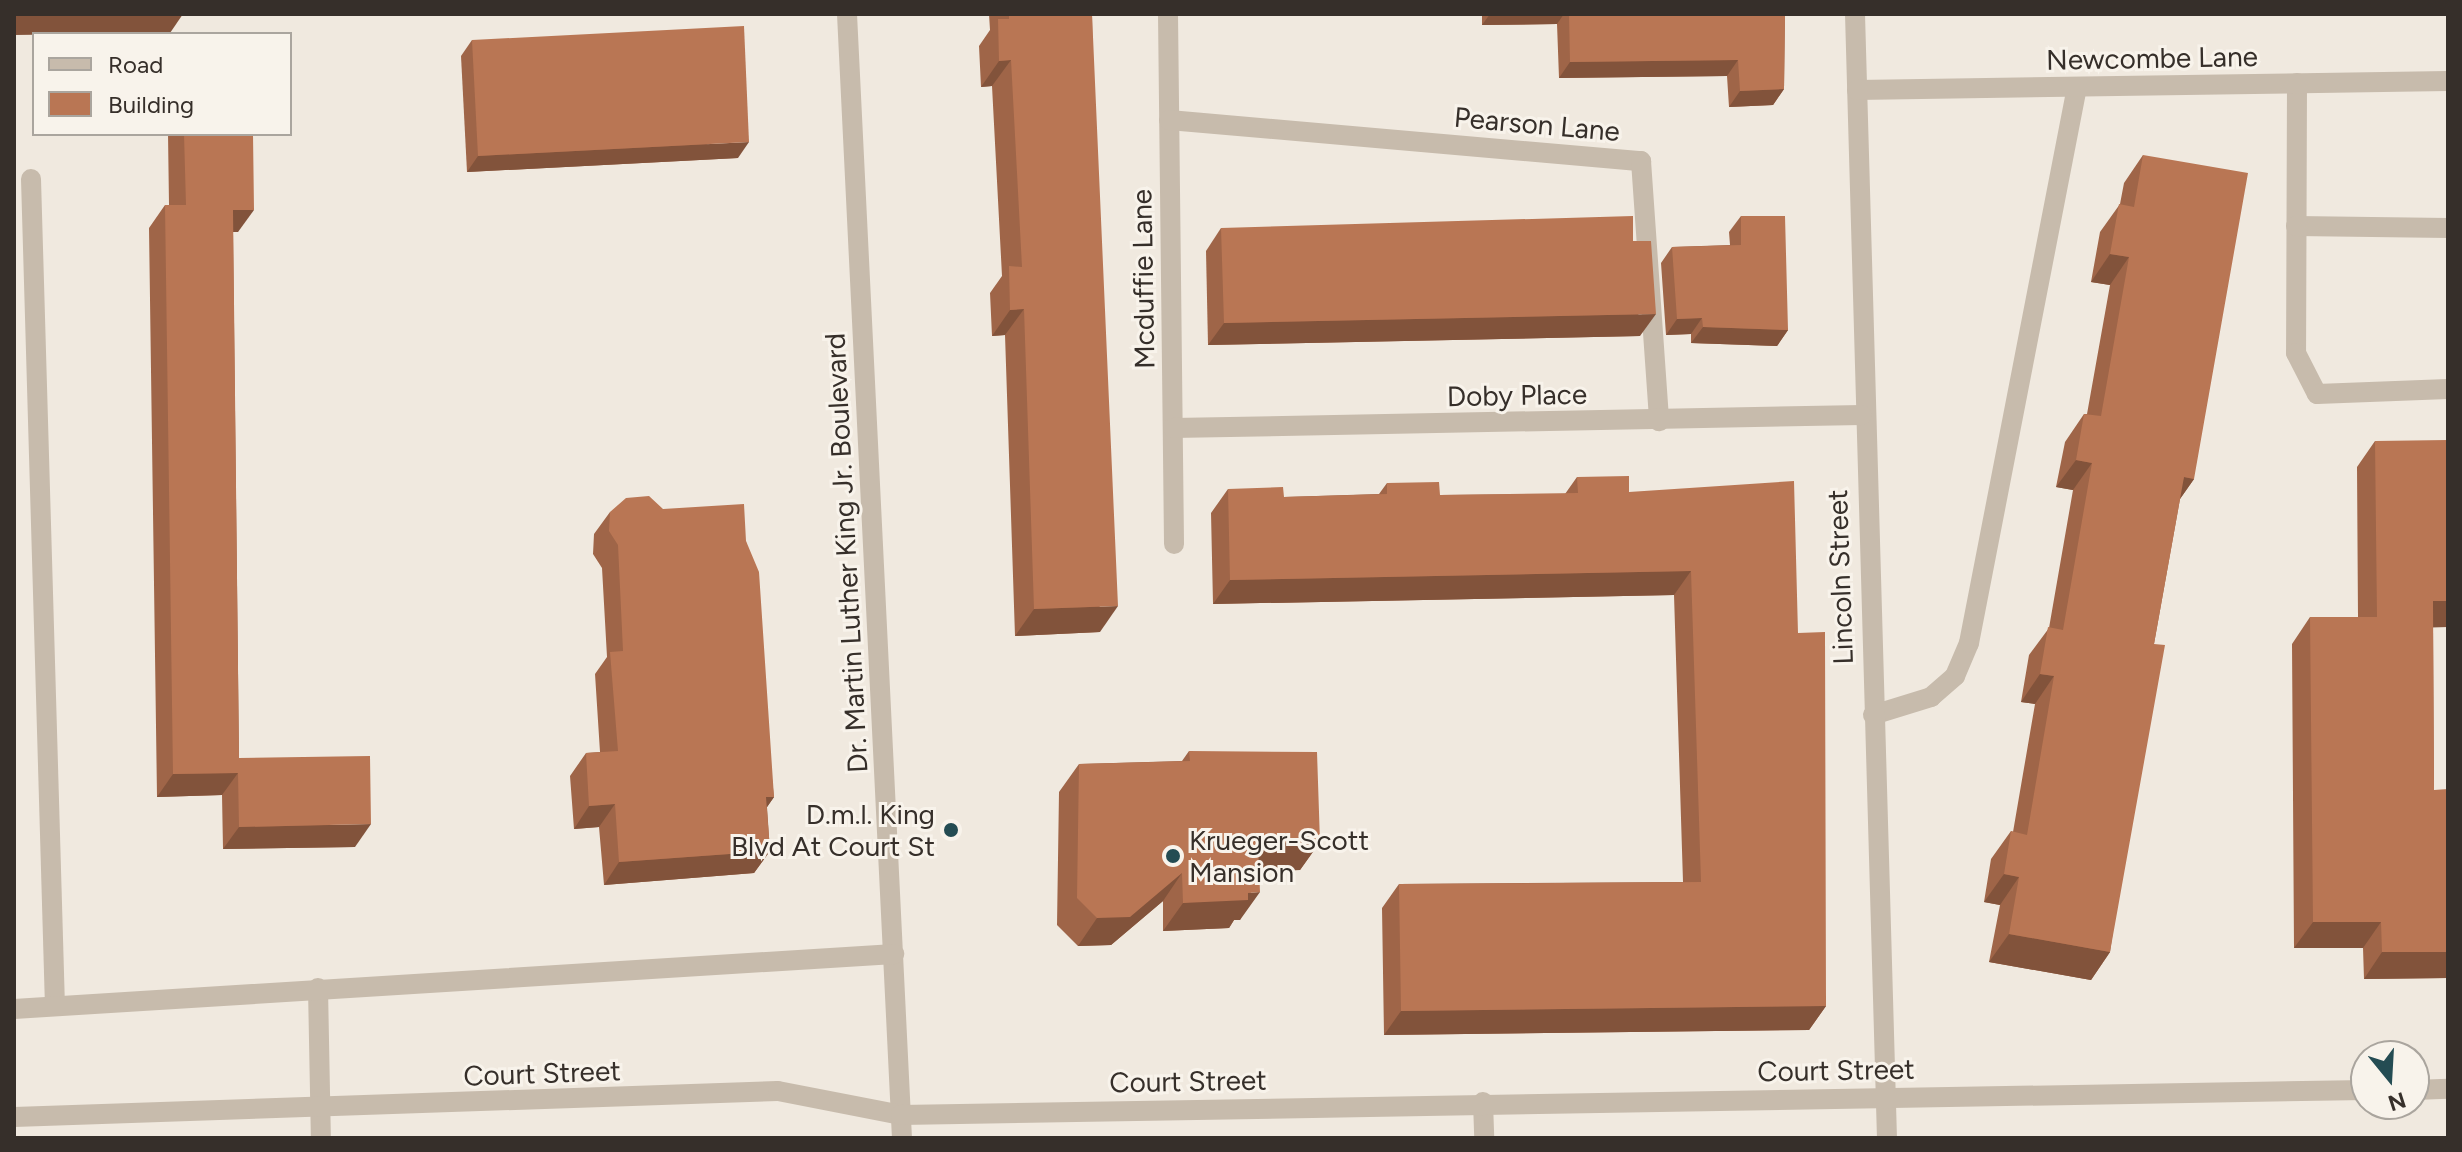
<!DOCTYPE html>
<style>
body{margin:0}
#map{position:relative;width:2462px;height:1152px;overflow:hidden;background:#f0e9df;font-family:Figtree,sans-serif}
div>[style]{position:absolute}
[style*='--x']{left:calc(var(--x)*1px);top:calc(var(--y)*1px);width:calc(var(--w)*1px);rotate:calc(var(--a)*1deg)}
.service>*{height:20px;margin:-10px;padding:0 10px;transform-origin:10px;border-radius:10px;background:#c7bbac}
.minor>*{height:20px;margin:-10px;padding:0 10px;transform-origin:10px;border-radius:10px;background:#c7bbac}
.tertiary>*{height:20px;margin:-10px;padding:0 10px;transform-origin:10px;border-radius:10px;background:#c7bbac}
.wall>*{inset:0;background:#9f6548}
.shaded-wall>*{inset:0;background:#82533b}
.building>*{inset:0;background:#b97654}
.dots>*{width:22px;height:22px;translate:-50% -50%;box-sizing:border-box;border:4px solid #f8f3eb;border-radius:50%}
span{translate:-50% -50%;white-space:nowrap;text-align:center;line-height:1.15;-webkit-text-stroke:6px #f8f3eb;paint-order:stroke}
.street-label{font-size:28px;color:#362f2a}
.poi-label{font-size:28px;color:#362f2a}
.right{translate:-100% -50%;text-align:right}
.left{translate:0 -50%;text-align:left}
.frame{position:absolute;inset:0;border:16px solid #362f2a;pointer-events:none}
.legend{position:absolute;left:32px;top:32px;width:260px;height:104px;box-sizing:border-box;background:#f8f3eb;border:2px solid #aaa59e;margin:0;padding:10px 14px;list-style:none;font-size:24px;color:#362f2a}
.legend li{display:flex;align-items:center;gap:16px;height:40px}
.legend b{width:40px;border:2px solid #aaa59e}
.north{position:absolute;left:2350px;top:1040px;width:80px;height:80px;box-sizing:border-box;background:#f8f3eb;border:2px solid #aaa59e;border-radius:50%;rotate:162deg;font-size:22px;font-weight:700;line-height:32px;text-align:center;color:#362f2a}
.north::after{content:'';display:block;margin:auto;width:28px;height:36px;background:#244c53;clip-path:polygon(50% 0,100% 100%,50% 72%,0 100%)}
</style>
<div id="map">
<div class="service">
<i style="--x:2297;--y:83;--w:270;--a:90.2"></i>
<i style="--x:2296;--y:353;--w:46;--a:62.9"></i>
<i style="--x:2317;--y:394;--w:131;--a:-2.2"></i>
<i style="--x:2296;--y:226;--w:152;--a:0.8"></i>
<i style="--x:1873;--y:715;--w:61;--a:-17.2"></i>
<i style="--x:1931;--y:697;--w:32;--a:-41"></i>
<i style="--x:1955;--y:676;--w:36;--a:-67"></i>
<i style="--x:1969;--y:643;--w:566;--a:-79.01"></i>
</div>
<div class="minor">
<i style="--x:1168;--y:14;--w:530;--a:89.35"></i>
<i style="--x:1855;--y:14;--w:1124;--a:88.37"></i>
<i style="--x:1857;--y:90;--w:591;--a:-0.87"></i>
<i style="--x:1169;--y:120;--w:474;--a:5"></i>
<i style="--x:1641;--y:161;--w:261;--a:86"></i>
<i style="--x:31;--y:179;--w:826;--a:88.34"></i>
<i style="--x:1173;--y:428;--w:689;--a:-1.08"></i>
<i style="--x:318;--y:988;--w:150;--a:88.9"></i>
<i style="--x:1483;--y:1102;--w:36;--a:88"></i>
</div>
<div class="tertiary">
<i style="--x:847;--y:14;--w:1125;--a:87.2"></i>
<i style="--x:14;--y:1009;--w:882;--a:-3.58"></i>
<i style="--x:2414;--y:1090;--w:34;--a:-2"></i>
<i style="--x:14;--y:1117;--w:764;--a:-1.95"></i>
<i style="--x:778;--y:1091;--w:125;--a:11"></i>
<i style="--x:901;--y:1115;--w:1465;--a:-0.98"></i>
</div>
<div class="wall">
<i style="clip-path:polygon(989px 14px,1092px 14px,1100px 632px,1015px 636px,1005px 335px,992px 336px,990px 293px,1002px 276px,992px 86px,981px 87px,979px 46px,990px 30px)"></i>
<i style="clip-path:polygon(1482px 14px,1785px 14px,1784px 89px,1773px 105px,1729px 107px,1727px 76px,1559px 78px,1557px 24px,1482px 25px)"></i>
<i style="clip-path:polygon(472px 40px,738px 158px,467px 172px,461px 56px)"></i>
<i style="clip-path:polygon(168px 134px,253px 134px,238px 232px,233px 232px,239px 758px,355px 847px,223px 849px,222px 795px,157px 797px,149px 228px,165px 205px,169px 205px)"></i>
<i style="clip-path:polygon(2143px 155px,2194px 479px,2180px 499px,2154px 644px,2110px 952px,2091px 980px,1989px 962px,2000px 905px,1984px 902px,1991px 859px,2011px 831px,2013px 832px,2035px 704px,2021px 702px,2029px 655px,2049px 628px,2073px 490px,2056px 487px,2065px 442px,2084px 414px,2087px 414px,2110px 285px,2091px 282px,2100px 232px,2120px 204px,2124px 183px)"></i>
<i style="clip-path:polygon(1741px 216px,1788px 330px,1777px 346px,1691px 343px,1691px 334px,1666px 335px,1661px 263px,1672px 247px,1730px 245px,1729px 232px)"></i>
<i style="clip-path:polygon(1221px 228px,1633px 241px,1640px 336px,1208px 345px,1206px 251px)"></i>
<i style="clip-path:polygon(2375px 441px,2448px 627px,2433px 627px,2434px 790px,2448px 978px,2364px 979px,2363px 948px,2294px 948px,2292px 644px,2310px 617px,2358px 617px,2357px 467px)"></i>
<i style="clip-path:polygon(1577px 477px,1629px 492px,1798px 633px,1826px 1006px,1809px 1030px,1384px 1035px,1382px 908px,1399px 884px,1683px 882px,1674px 595px,1213px 604px,1211px 513px,1228px 489px,1284px 497px,1379px 494px,1387px 483px,1440px 495px,1565px 494px)"></i>
<i style="clip-path:polygon(663px 509px,746px 541px,774px 797px,767px 807px,770px 851px,754px 873px,604px 885px,599px 827px,574px 829px,570px 776px,586px 753px,600px 752px,595px 674px,607px 657px,602px 568px,593px 554px,594px 534px,610px 512px)"></i>
<i style="clip-path:polygon(1189px 751px,1320px 842px,1300px 870px,1259px 871px,1240px 920px,1234px 920px,1229px 928px,1163px 931px,1163px 901px,1111px 945px,1078px 946px,1057px 925px,1059px 792px,1079px 764px,1182px 761px)"></i>
</div>
<div class="shaded-wall">
<i style="clip-path:polygon(14px 14px,183px 14px,170px 33px,14px 35px)"></i>
<i style="clip-path:polygon(1490px 14px,1564px 14px,1557px 24px,1482px 25px)"></i>
<i style="clip-path:polygon(1011px 60px,992px 86px,981px 87px,999px 61px)"></i>
<i style="clip-path:polygon(1738px 60px,1727px 76px,1559px 78px,1570px 62px)"></i>
<i style="clip-path:polygon(1784px 89px,1773px 105px,1729px 107px,1740px 91px)"></i>
<i style="clip-path:polygon(749px 142px,738px 158px,467px 172px,478px 156px)"></i>
<i style="clip-path:polygon(233px 210px,254px 210px,238px 232px,217px 232px)"></i>
<i style="clip-path:polygon(2110px 254px,2129px 257px,2110px 285px,2091px 282px)"></i>
<i style="clip-path:polygon(1024px 309px,1005px 335px,992px 336px,1010px 310px)"></i>
<i style="clip-path:polygon(1656px 314px,1640px 336px,1208px 345px,1224px 323px)"></i>
<i style="clip-path:polygon(1702px 318px,1691px 334px,1666px 335px,1677px 319px)"></i>
<i style="clip-path:polygon(1703px 327px,1788px 330px,1777px 346px,1691px 343px)"></i>
<i style="clip-path:polygon(2076px 460px,2092px 463px,2073px 490px,2056px 487px)"></i>
<i style="clip-path:polygon(2184px 477px,2194px 479px,2175px 506px)"></i>
<i style="clip-path:polygon(1691px 571px,1674px 595px,1213px 604px,1230px 580px)"></i>
<i style="clip-path:polygon(2433px 601px,2448px 601px,2448px 627px,2415px 628px)"></i>
<i style="clip-path:polygon(1118px 606px,1100px 632px,1015px 636px,1034px 609px)"></i>
<i style="clip-path:polygon(2040px 674px,2054px 676px,2035px 704px,2021px 702px)"></i>
<i style="clip-path:polygon(238px 773px,222px 795px,157px 797px,173px 774px)"></i>
<i style="clip-path:polygon(766px 797px,774px 797px,758px 820px)"></i>
<i style="clip-path:polygon(615px 804px,599px 827px,574px 829px,589px 806px)"></i>
<i style="clip-path:polygon(371px 824px,355px 847px,223px 849px,239px 827px)"></i>
<i style="clip-path:polygon(1320px 842px,1300px 870px,1239px 872px,1258px 844px)"></i>
<i style="clip-path:polygon(770px 851px,754px 873px,604px 885px,619px 862px)"></i>
<i style="clip-path:polygon(1182px 873px,1163px 901px,1111px 945px,1078px 946px,1097px 918px)"></i>
<i style="clip-path:polygon(2004px 874px,2019px 877px,2000px 905px,1984px 902px)"></i>
<i style="clip-path:polygon(1260px 892px,1240px 920px,1234px 920px,1229px 928px,1163px 931px,1183px 903px,1248px 893px)"></i>
<i style="clip-path:polygon(2313px 922px,2381px 922px,2363px 948px,2294px 948px)"></i>
<i style="clip-path:polygon(2009px 934px,2110px 952px,2091px 980px,1989px 962px)"></i>
<i style="clip-path:polygon(2382px 952px,2448px 952px,2448px 978px,2364px 979px)"></i>
<i style="clip-path:polygon(1826px 1006px,1809px 1030px,1384px 1035px,1401px 1011px)"></i>
</div>
<div class="building">
<i style="clip-path:polygon(1009px 14px,1092px 14px,1118px 606px,1034px 609px,1024px 309px,1010px 310px,1009px 266px,1022px 267px,1011px 60px,999px 61px,998px 19px,1009px 19px)"></i>
<i style="clip-path:polygon(1569px 14px,1785px 14px,1784px 89px,1740px 91px,1738px 60px,1570px 62px)"></i>
<i style="clip-path:polygon(744px 26px,749px 142px,478px 156px,472px 40px)"></i>
<i style="clip-path:polygon(184px 134px,253px 134px,254px 210px,233px 210px,239px 758px,370px 756px,371px 824px,239px 827px,238px 773px,173px 774px,165px 205px,186px 205px)"></i>
<i style="clip-path:polygon(2143px 155px,2248px 173px,2194px 479px,2184px 477px,2154px 644px,2165px 645px,2110px 952px,2009px 934px,2019px 877px,2004px 874px,2011px 831px,2027px 835px,2054px 676px,2040px 674px,2048px 627px,2063px 630px,2092px 463px,2076px 460px,2084px 414px,2101px 416px,2129px 257px,2110px 254px,2119px 204px,2134px 207px)"></i>
<i style="clip-path:polygon(1633px 216px,1633px 241px,1651px 241px,1656px 314px,1224px 323px,1221px 228px)"></i>
<i style="clip-path:polygon(1741px 216px,1785px 216px,1788px 330px,1703px 327px,1702px 318px,1677px 319px,1672px 247px,1741px 245px)"></i>
<i style="clip-path:polygon(2448px 440px,2448px 601px,2433px 601px,2434px 790px,2448px 789px,2448px 952px,2382px 952px,2381px 922px,2313px 922px,2310px 617px,2377px 617px,2375px 441px)"></i>
<i style="clip-path:polygon(1629px 476px,1629px 492px,1794px 481px,1798px 633px,1825px 632px,1826px 1006px,1401px 1011px,1399px 884px,1701px 882px,1691px 571px,1230px 580px,1228px 489px,1283px 487px,1284px 497px,1387px 494px,1387px 483px,1439px 482px,1440px 495px,1578px 493px,1577px 477px)"></i>
<i style="clip-path:polygon(649px 496px,663px 509px,744px 504px,746px 541px,759px 572px,774px 797px,766px 797px,770px 851px,619px 862px,615px 804px,589px 806px,586px 753px,618px 751px,610px 652px,623px 651px,618px 545px,609px 531px,610px 512px,626px 498px)"></i>
<i style="clip-path:polygon(1189px 751px,1317px 752px,1320px 842px,1258px 844px,1260px 892px,1248px 893px,1248px 900px,1183px 903px,1182px 873px,1130px 917px,1097px 918px,1077px 898px,1079px 764px,1190px 761px)"></i>
</div>
<div class="dots">
<i style="left:951px;top:830px;background:#244c53"></i>
<i style="left:1173px;top:856px;background:#244c53"></i>
</div>
<div class="street-label">
<span style="left:2152px;top:58px;rotate:-1deg">Newcombe Lane</span>
<span style="left:1537px;top:124px;rotate:5deg">Pearson Lane</span>
<span style="left:1143px;top:279px;rotate:-91deg">Mcduffie Lane</span>
<span style="left:1517px;top:395px;rotate:-1deg">Doby Place</span>
<span style="left:846px;top:553px;rotate:-93deg">Dr. Martin Luther King Jr. Boulevard</span>
<span style="left:1840px;top:577px;rotate:-92deg">Lincoln Street</span>
<span style="left:1836px;top:1070px;rotate:-1deg">Court Street</span>
<span style="left:542px;top:1073px;rotate:-2deg">Court Street</span>
<span style="left:1188px;top:1081px;rotate:-1deg">Court Street</span>
</div>
<div class="poi-label">
<span class="right" style="left:935px;top:830px">D.m.l. King<br>Blvd At Court St</span>
<span class="left" style="left:1189px;top:856px">Krueger-Scott<br>Mansion</span>
</div>
<div class="frame"></div>
<ul class="legend">
<li><b style="height:10px;background:#c7bbac"></b>Road</li>
<li><b style="height:22px;background:#b97654"></b>Building</li>
</ul>
<div class="north">N</div>
</div>
